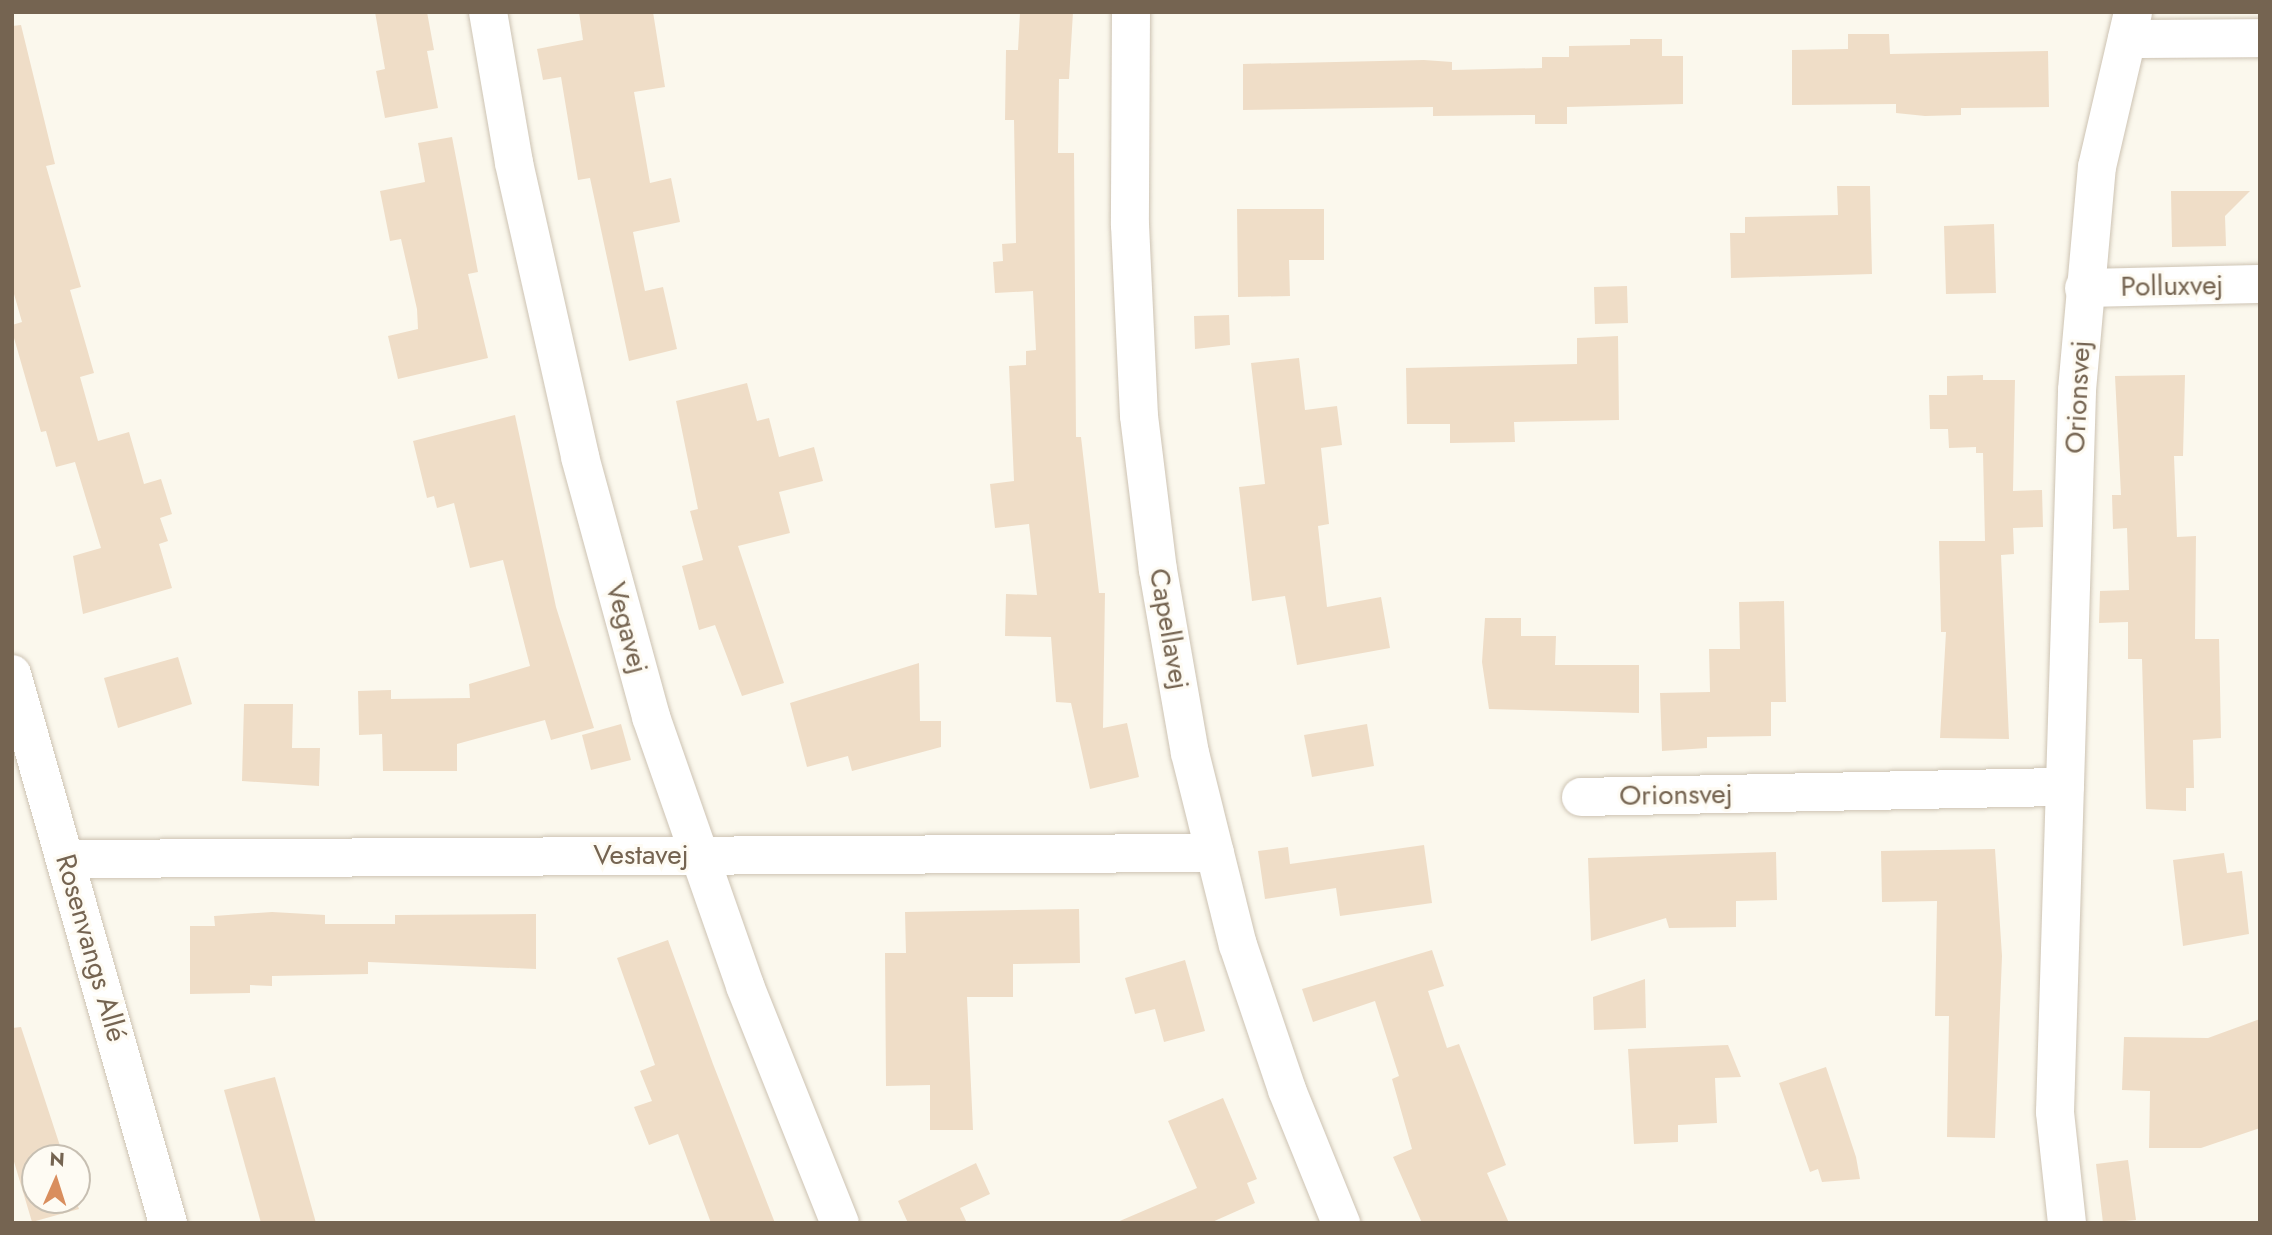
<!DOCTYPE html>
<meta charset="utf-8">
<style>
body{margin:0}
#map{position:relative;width:2272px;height:1235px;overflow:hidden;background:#fbf8ed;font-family:Jost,sans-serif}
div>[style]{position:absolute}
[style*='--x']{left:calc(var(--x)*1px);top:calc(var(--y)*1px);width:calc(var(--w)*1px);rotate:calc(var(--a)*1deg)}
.building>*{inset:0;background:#efddc7}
.roads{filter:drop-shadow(0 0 2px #cdc3b3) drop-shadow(0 0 2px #cdc3b3)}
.street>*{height:38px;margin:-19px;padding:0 19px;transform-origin:19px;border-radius:19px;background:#fff}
.secondary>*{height:38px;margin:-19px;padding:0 19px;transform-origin:19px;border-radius:19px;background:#fff}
span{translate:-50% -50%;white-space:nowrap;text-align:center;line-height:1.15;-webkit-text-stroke:6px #fefbf3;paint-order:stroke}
.street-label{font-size:28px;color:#756451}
.frame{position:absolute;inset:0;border:14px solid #756451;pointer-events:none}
.north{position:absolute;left:21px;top:1144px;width:70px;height:70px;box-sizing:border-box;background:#fefbf3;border:2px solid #c7bfb2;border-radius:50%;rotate:3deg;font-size:19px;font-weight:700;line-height:28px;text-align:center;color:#756451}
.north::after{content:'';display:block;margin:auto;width:24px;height:32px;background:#d98e5e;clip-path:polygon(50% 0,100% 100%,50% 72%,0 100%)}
</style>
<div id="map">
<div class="building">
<i style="clip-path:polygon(375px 12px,427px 12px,434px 50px,427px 51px,438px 108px,385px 118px,376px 71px,385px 69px)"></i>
<i style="clip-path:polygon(579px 12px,653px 12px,665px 87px,634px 92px,650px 183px,671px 178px,680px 222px,633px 232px,645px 291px,663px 287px,677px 349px,629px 361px,590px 178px,578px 180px,561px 77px,543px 80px,537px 49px,583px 40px)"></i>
<i style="clip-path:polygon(1020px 12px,1073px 12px,1069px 79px,1059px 79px,1058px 153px,1074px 153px,1076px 437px,1081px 437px,1099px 593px,1105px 593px,1103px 728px,1127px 723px,1139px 777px,1090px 789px,1071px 703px,1056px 702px,1051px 637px,1005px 636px,1006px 594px,1037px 595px,1029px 524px,995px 528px,990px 484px,1014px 481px,1009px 366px,1026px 365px,1026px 351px,1036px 350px,1033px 291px,995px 293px,993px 262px,1003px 261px,1002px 244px,1016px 243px,1014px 120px,1005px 120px,1006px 50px,1018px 50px)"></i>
<i style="clip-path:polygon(21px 25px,55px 164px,46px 166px,81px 287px,70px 290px,94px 373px,80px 377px,98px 441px,129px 432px,144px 484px,161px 479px,172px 514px,160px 518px,168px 541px,159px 544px,172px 588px,83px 614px,73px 556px,101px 548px,75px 462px,56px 467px,46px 431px,41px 432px,12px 331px,12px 325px,22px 322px,12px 287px,12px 26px)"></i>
<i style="clip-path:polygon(1848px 34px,1889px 34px,1890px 54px,2048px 51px,2049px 107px,1961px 108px,1961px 115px,1925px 116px,1896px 113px,1896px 104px,1792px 105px,1792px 50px,1848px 49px)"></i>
<i style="clip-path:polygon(1630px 39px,1662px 39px,1662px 56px,1683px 56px,1683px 104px,1567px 107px,1567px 124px,1535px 124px,1535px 115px,1433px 116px,1433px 107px,1243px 110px,1243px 64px,1424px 60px,1452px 62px,1452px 70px,1542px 68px,1542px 57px,1569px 57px,1569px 46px,1630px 45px)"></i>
<i style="clip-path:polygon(452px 137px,478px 272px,468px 274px,488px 358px,398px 379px,388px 336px,418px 329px,417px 309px,401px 239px,390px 241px,380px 191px,425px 182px,418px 143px)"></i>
<i style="clip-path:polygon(1837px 186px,1870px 186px,1872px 274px,1731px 278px,1730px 233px,1745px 233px,1745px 217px,1838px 215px)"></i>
<i style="clip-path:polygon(2171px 191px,2250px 191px,2225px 216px,2226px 246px,2172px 247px)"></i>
<i style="clip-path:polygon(1237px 209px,1324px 209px,1324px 260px,1289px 260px,1290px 296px,1238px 297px)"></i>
<i style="clip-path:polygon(1994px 224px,1996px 293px,1946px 294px,1944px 226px)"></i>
<i style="clip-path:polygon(1627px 286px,1628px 323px,1595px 324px,1594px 287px)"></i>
<i style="clip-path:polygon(1229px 315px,1230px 345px,1195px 349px,1194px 316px)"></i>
<i style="clip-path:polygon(1618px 336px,1619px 420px,1514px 422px,1515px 442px,1450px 443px,1450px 424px,1407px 424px,1406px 368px,1577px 364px,1577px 338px)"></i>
<i style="clip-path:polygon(1299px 358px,1305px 410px,1337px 406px,1342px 445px,1321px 448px,1329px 524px,1318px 526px,1327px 607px,1381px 597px,1390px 648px,1297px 665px,1285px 596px,1252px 601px,1239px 487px,1265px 484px,1251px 363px)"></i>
<i style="clip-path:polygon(1983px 375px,1983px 380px,2015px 380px,2013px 491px,2042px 490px,2043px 527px,2013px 528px,2014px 554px,2001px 555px,2009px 739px,1940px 738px,1946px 632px,1941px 632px,1939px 541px,1985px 541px,1983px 453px,1976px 453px,1976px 447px,1949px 448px,1948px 429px,1930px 429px,1929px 395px,1947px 395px,1947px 376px)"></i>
<i style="clip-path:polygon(2185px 375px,2183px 456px,2174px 456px,2177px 537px,2196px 536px,2195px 639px,2219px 639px,2221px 738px,2193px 740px,2194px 788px,2186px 788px,2186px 811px,2146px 809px,2142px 659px,2128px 659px,2128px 622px,2099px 623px,2100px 591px,2129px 590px,2127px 528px,2113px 529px,2112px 495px,2121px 495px,2115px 376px)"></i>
<i style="clip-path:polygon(747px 383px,757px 421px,769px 418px,779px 457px,814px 447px,823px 481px,779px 492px,790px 533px,738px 546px,784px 683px,742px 696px,715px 625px,699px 630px,682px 566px,703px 560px,690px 511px,698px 509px,676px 401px)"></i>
<i style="clip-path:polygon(515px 415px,556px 607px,594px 728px,551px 740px,545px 720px,457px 744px,457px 771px,383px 771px,382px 734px,359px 735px,358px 691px,391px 690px,391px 699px,470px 698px,469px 684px,530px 666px,503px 560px,470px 568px,454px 503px,437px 508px,434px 496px,427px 498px,413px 441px)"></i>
<i style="clip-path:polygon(1784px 601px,1786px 702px,1771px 702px,1771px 736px,1707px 737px,1707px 748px,1662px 751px,1660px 693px,1710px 692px,1709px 649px,1740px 649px,1739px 602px)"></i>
<i style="clip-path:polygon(1485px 618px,1521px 618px,1521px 636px,1556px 636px,1555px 665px,1639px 665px,1639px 713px,1489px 709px,1482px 662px)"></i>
<i style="clip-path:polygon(178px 657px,192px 704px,118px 728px,104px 678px)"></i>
<i style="clip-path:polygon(919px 663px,920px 721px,941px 721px,941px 747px,852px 771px,848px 756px,807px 767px,790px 703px)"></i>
<i style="clip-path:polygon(244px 704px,293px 704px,292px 748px,320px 748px,319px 786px,242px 781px)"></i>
<i style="clip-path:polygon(621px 724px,631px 760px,591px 770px,582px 735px)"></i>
<i style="clip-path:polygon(1367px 724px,1374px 766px,1312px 777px,1304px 735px)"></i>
<i style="clip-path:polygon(1424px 845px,1432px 903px,1340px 916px,1336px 888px,1265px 899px,1258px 851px,1288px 847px,1290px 864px)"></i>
<i style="clip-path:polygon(1995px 849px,2002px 956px,1995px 1138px,1947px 1137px,1949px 1016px,1935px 1016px,1937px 901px,1882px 902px,1881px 851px)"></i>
<i style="clip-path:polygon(1776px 852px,1777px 900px,1736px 901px,1736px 927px,1669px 928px,1666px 918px,1591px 941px,1588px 858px)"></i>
<i style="clip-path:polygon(2224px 853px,2227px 873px,2242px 871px,2249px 934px,2183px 946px,2173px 860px)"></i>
<i style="clip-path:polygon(1079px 909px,1080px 963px,1013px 964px,1013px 997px,967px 997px,973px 1130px,930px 1130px,930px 1085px,886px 1086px,885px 953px,906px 953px,905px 912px)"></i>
<i style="clip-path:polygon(272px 912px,325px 915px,325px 924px,395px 924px,395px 915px,536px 914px,536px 969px,368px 962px,368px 974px,272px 976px,272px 986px,250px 985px,250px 993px,190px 994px,190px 926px,215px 926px,214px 916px)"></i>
<i style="clip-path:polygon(668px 940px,713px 1064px,775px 1223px,711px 1223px,678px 1134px,649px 1145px,634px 1107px,652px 1101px,640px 1071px,655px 1065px,617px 958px)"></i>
<i style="clip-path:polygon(1432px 950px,1444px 986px,1428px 991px,1447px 1048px,1459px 1044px,1506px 1165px,1487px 1173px,1509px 1223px,1422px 1223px,1393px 1157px,1412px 1149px,1392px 1079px,1399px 1076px,1375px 1001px,1313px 1022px,1302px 989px)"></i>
<i style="clip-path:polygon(1185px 960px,1205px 1031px,1164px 1042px,1155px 1009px,1135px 1014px,1125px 978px)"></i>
<i style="clip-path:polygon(1645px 979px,1646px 1028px,1594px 1030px,1593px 997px)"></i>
<i style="clip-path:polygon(2260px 1019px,2260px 1128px,2201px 1148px,2149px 1148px,2150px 1091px,2122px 1090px,2124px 1037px,2208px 1038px)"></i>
<i style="clip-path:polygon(21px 1027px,64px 1158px,35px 1158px,35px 1200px,76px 1200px,79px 1209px,32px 1222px,12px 1155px,12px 1028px)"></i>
<i style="clip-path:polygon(1728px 1045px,1741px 1077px,1715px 1078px,1717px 1123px,1678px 1125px,1678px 1142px,1634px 1144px,1628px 1049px)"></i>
<i style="clip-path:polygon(1826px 1067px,1856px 1157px,1860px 1179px,1822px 1182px,1818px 1169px,1810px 1172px,1779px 1083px)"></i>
<i style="clip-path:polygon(275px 1077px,316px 1223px,261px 1223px,224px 1090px)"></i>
<i style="clip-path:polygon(1223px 1098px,1257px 1179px,1247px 1183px,1255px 1203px,1210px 1223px,1115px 1223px,1197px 1188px,1168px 1121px)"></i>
<i style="clip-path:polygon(2128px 1160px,2136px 1220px,2103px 1223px,2096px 1164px)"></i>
<i style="clip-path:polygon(976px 1163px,990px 1194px,960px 1208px,967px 1223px,908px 1223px,898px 1201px)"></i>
</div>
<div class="roads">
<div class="street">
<i style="--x:488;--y:12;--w:153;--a:80.2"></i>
<i style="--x:514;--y:163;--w:301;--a:77.3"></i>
<i style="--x:580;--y:457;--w:270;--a:74.7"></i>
<i style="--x:651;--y:717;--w:285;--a:70.7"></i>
<i style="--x:745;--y:986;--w:255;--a:68.2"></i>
<i style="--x:1131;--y:12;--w:213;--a:90.3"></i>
<i style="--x:1130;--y:225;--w:191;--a:87.3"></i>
<i style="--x:1139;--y:416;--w:155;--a:83"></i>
<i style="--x:1158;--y:570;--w:186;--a:80.1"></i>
<i style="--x:1190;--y:753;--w:198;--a:76"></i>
<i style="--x:1238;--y:945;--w:153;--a:71.3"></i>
<i style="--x:1287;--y:1090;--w:144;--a:67.9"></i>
<i style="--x:2127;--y:39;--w:133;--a:-0.4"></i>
<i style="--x:2084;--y:288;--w:176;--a:-1.3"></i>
<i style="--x:1581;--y:797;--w:484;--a:-1.2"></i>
<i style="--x:66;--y:859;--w:1149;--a:-0.3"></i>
<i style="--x:2067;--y:1223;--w:112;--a:-96.2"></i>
<i style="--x:2055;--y:1112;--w:722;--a:-88.25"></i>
<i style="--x:2077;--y:390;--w:224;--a:-84.9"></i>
<i style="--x:2097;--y:167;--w:159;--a:-76.9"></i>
</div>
<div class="secondary">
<i style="--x:12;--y:674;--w:571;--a:74.14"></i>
</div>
</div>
<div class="street-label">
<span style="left:2172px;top:286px;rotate:-1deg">Polluxvej</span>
<span style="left:2078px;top:397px;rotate:-87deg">Orionsvej</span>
<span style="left:627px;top:628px;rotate:75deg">Vegavej</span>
<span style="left:1169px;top:629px;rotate:80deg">Capellavej</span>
<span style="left:1676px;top:795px;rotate:-1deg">Orionsvej</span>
<span style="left:641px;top:855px">Vestavej</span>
<span style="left:91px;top:948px;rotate:74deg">Rosenvangs Allé</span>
</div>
<div class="frame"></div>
<div class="north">N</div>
</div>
